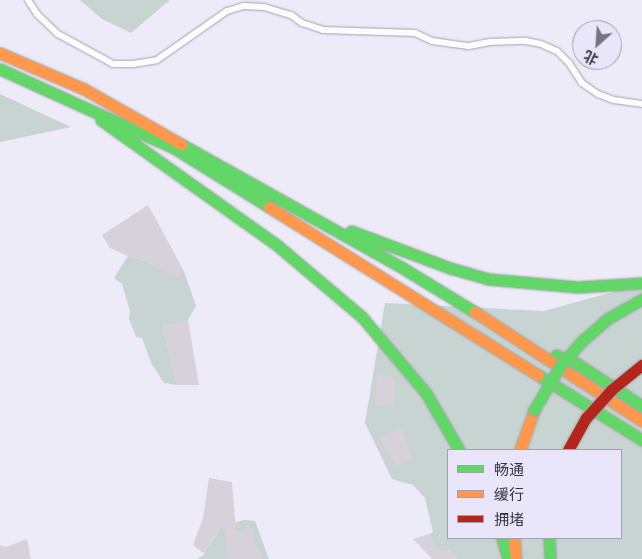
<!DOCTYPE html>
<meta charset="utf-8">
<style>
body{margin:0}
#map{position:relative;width:642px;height:559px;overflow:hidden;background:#ecebf7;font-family:"Archivo Narrow","Noto Sans SC",sans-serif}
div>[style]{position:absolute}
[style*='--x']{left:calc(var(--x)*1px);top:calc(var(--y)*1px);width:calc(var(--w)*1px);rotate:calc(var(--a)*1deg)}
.green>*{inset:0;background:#c8d4d2}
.building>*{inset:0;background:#d7d2da}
.roads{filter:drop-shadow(0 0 1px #a4a3ac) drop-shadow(0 0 1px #a4a3ac)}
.street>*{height:6px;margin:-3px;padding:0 3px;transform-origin:3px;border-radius:3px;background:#fcfcfe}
.fast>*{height:11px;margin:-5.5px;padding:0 5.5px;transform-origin:5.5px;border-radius:5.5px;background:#63d668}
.slow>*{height:11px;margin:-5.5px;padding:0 5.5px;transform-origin:5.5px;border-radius:5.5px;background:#ff974d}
.bridges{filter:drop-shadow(0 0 1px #a4a3ac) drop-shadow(0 0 1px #a4a3ac)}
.fast-bridge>*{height:11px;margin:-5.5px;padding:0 5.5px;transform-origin:5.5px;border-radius:5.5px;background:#63d668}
.jam-bridge>*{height:11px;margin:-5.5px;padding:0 5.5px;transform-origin:5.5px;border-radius:5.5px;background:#b3261e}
span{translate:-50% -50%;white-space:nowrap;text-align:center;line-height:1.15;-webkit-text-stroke:4.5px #e9e6fc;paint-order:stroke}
.legend{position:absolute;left:447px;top:449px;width:175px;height:90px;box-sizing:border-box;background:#e9e6fc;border:1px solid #a19fb0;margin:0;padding:6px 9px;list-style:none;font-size:15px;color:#36353e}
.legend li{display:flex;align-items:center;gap:10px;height:25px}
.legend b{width:25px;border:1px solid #a19fb0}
.north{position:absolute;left:572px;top:20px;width:50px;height:50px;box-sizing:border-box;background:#e9e6fc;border:1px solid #a19fb0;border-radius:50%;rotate:206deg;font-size:14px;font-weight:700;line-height:20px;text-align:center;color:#36353e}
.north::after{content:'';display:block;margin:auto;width:18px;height:22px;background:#76757f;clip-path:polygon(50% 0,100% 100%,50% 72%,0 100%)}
</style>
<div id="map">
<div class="green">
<i style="clip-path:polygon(80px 0,170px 0,131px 33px,102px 19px)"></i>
<i style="clip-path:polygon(0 94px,71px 127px,0 142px)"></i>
<i style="clip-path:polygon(128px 256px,148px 262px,178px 277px,183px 269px,196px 306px,188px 320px,163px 326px,177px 385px,164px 383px,151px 363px,142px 338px,136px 337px,129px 319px,130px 311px,122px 284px,114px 278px)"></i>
<i style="clip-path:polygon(evenodd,642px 284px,642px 559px,459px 559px,448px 550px,436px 550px,429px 534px,433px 532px,425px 498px,413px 485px,392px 479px,365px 423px,385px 303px,544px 311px,642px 284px,448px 450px,621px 450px,621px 538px,448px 538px,448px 450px)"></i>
<i style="clip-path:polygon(244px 520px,255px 521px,269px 559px,197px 559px,205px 554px,206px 548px,216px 536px,221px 526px)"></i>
</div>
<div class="building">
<i style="clip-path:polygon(148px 205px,183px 269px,178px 278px,148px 262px,128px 256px,110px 248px,102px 235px)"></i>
<i style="clip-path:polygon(188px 320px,199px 385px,177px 385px,163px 326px)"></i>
<i style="clip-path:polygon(377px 374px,395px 378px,395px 407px,375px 404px)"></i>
<i style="clip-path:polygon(402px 429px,412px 460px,396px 466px,378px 437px)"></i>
<i style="clip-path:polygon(209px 478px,232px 482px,236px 531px,252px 527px,256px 546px,261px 552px,262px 559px,228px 559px,224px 525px,206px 548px,205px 554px,193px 545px,203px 518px)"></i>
<i style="clip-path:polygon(429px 534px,436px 550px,448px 550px,459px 559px,432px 559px,413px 539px)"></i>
<i style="clip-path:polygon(27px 539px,31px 559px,0 559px,0 545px,6px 547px)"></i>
</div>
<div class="roads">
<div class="street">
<i style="--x:28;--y:0;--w:17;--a:57"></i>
<i style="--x:37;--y:14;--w:29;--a:44"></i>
<i style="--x:58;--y:34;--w:63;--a:28.6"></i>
<i style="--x:113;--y:64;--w:20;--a:0"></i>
<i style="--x:133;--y:64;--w:24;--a:-9"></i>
<i style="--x:157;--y:60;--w:85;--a:-35"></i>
<i style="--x:227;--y:11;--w:17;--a:-17"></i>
<i style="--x:243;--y:6;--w:21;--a:3"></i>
<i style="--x:264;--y:7;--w:28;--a:17"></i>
<i style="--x:291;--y:15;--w:14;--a:36"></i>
<i style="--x:302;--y:23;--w:22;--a:18"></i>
<i style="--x:323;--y:30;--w:92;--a:1.9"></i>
<i style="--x:415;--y:33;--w:19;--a:25"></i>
<i style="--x:432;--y:41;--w:37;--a:8"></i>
<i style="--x:469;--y:46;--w:21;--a:-11"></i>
<i style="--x:490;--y:42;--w:36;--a:-2"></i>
<i style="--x:526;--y:41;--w:15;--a:11"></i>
<i style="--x:541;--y:44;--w:17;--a:24"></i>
<i style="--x:557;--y:51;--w:17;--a:45"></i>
<i style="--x:569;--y:63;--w:24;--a:57"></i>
<i style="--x:582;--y:83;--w:19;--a:35"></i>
<i style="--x:598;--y:94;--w:17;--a:21"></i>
<i style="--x:614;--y:100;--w:28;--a:8"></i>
</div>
<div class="fast">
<i style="--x:0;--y:69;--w:191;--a:24.4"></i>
<i style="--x:174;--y:148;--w:112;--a:31.8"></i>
<i style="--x:101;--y:120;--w:217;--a:35.4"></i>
<i style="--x:278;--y:246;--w:110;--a:40.2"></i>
<i style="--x:362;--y:317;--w:99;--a:49.9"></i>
<i style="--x:426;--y:393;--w:66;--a:59.9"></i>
<i style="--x:181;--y:144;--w:252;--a:29.2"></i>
<i style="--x:401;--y:267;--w:87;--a:31.3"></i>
<i style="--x:351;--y:231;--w:106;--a:20.5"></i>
<i style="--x:450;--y:268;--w:40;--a:16"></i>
<i style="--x:488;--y:279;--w:90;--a:5.1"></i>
<i style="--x:578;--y:287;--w:64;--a:-3.6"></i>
<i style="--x:556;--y:355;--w:22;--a:22"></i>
<i style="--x:576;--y:363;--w:79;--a:33.1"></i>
<i style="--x:538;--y:375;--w:123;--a:32"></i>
<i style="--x:502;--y:538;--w:22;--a:74"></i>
<i style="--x:549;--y:538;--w:21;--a:87"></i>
</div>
<div class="slow">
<i style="--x:0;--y:53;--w:91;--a:23.2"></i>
<i style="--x:84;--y:89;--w:112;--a:29.6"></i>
<i style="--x:269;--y:207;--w:317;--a:32"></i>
<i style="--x:475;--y:312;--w:199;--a:33.1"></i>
<i style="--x:520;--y:450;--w:42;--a:-70.7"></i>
<i style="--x:514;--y:538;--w:21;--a:85"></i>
</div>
</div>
<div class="bridges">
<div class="fast-bridge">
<i style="--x:534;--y:410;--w:51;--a:-59.4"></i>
<i style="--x:560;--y:366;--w:35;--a:-49"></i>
<i style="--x:583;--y:340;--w:32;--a:-41"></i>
<i style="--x:607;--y:319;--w:40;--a:-29.7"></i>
</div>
<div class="jam-bridge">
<i style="--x:568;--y:450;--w:37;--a:-61"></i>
<i style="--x:586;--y:418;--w:38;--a:-48"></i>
<i style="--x:611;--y:390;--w:40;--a:-39"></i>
</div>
</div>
<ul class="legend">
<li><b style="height:6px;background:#63d668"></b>畅通</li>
<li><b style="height:6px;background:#ff974d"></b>缓行</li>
<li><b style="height:6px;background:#b3261e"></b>拥堵</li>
</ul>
<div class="north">北</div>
</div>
